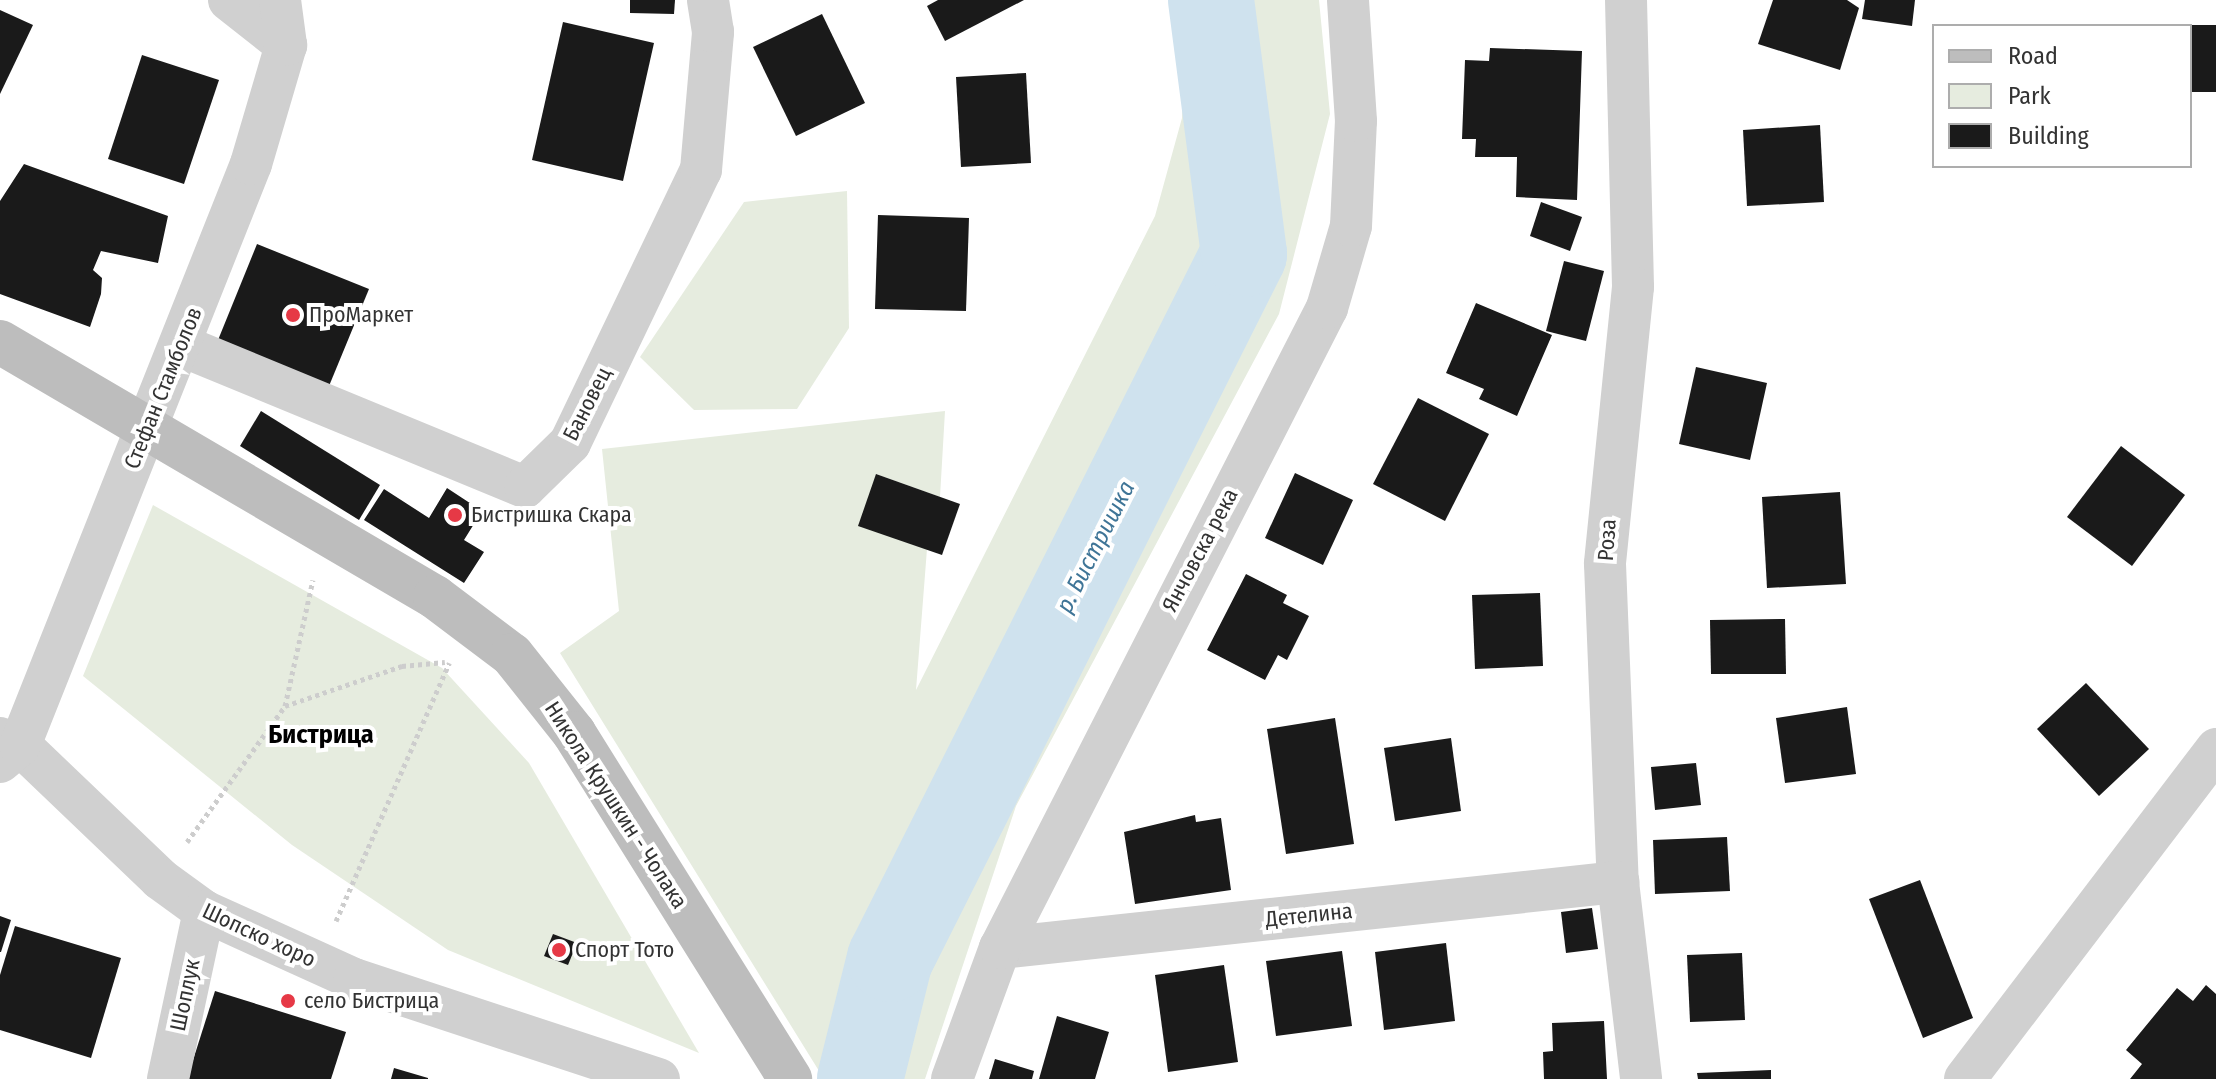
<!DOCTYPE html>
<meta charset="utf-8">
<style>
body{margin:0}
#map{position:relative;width:2216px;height:1079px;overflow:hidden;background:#fff;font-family:"Fira Sans Condensed",sans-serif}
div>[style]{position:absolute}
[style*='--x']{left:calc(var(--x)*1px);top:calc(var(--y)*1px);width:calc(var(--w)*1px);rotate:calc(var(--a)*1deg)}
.green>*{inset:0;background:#e6ecdf}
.river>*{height:86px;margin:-43px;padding:0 43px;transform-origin:43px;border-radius:43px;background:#cfe2ee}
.building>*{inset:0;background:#1a1a1a}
.path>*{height:5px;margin-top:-2.5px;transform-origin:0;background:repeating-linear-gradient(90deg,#cdcdcd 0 4px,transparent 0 8px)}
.street>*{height:42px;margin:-21px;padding:0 21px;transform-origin:21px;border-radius:21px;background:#d0d0d0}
.secondary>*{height:44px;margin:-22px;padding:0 22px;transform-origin:22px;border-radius:22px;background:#bdbdbd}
.dots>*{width:22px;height:22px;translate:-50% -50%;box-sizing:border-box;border:4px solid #fff;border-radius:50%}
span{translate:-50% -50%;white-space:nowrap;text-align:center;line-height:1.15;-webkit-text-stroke:8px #fff;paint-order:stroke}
.poi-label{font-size:22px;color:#333}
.left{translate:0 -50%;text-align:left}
.street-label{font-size:22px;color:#333}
.water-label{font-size:24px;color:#3f7597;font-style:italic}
.quarter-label{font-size:26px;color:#000;font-weight:700}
.legend{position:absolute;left:1932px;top:24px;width:260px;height:144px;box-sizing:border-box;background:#fff;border:2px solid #adadad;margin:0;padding:10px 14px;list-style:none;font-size:24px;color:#333}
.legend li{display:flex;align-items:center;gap:16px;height:40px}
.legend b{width:40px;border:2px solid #adadad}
</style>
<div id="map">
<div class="green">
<i style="clip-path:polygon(1186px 0,1319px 0,1330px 114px,1279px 314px,1016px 806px,925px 1079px,824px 1079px,560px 653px,619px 611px,602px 449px,945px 411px,940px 497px,876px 474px,927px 549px,916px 690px,1155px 216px,1182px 118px)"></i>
<i style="clip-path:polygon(847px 191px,849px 328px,797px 409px,694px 410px,640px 357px,744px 202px)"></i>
<i style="clip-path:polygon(153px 505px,442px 668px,529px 763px,699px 1053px,448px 950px,292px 845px,83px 676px)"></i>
</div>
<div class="river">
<i style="--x:860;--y:1079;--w:124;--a:-76"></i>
<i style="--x:890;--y:959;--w:789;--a:-63.34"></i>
<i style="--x:1244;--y:254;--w:256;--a:-97.4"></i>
</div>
<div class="building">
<i style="clip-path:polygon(630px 0,675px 0,674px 14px,630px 13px)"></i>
<i style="clip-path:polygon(938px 0,1024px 0,945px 41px,927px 6px)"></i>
<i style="clip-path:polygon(1773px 0,1847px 0,1859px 8px,1840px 70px,1758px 44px)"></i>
<i style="clip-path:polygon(1865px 0,1915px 0,1912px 26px,1862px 19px)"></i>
<i style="clip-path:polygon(0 10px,33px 25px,0 94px)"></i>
<i style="clip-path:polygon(822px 14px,865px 103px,796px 136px,753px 47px)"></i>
<i style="clip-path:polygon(563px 22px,654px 43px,623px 181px,532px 160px)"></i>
<i style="clip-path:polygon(2190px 25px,2216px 25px,2216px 92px,2190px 92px)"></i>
<i style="clip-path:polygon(1490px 48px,1582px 51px,1577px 200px,1516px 197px,1517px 157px,1475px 157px,1476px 139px,1462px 139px,1465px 60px,1489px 61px)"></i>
<i style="clip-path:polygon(142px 55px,219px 80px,184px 184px,108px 159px)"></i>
<i style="clip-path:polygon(1026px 73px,1031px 163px,961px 167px,956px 77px)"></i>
<i style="clip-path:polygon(1820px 125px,1824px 202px,1747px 206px,1743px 130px)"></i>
<i style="clip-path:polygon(24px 164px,168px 216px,158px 263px,101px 251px,93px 270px,102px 278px,101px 294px,90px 327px,0 294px,0 201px)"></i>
<i style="clip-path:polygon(1541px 202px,1582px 217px,1570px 251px,1530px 236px)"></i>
<i style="clip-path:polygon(878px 215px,969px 218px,966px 311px,875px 309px)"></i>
<i style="clip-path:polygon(257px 244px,369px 289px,329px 386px,218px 340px)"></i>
<i style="clip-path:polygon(1564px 261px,1604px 271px,1586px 341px,1546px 331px)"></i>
<i style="clip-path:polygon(1476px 303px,1552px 335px,1517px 416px,1479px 399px,1484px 389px,1446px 373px)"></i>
<i style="clip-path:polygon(1696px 367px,1767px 383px,1750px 460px,1679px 444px)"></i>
<i style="clip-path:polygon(1418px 398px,1489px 434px,1445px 521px,1373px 484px)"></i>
<i style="clip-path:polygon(261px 411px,380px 485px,359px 520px,240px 446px)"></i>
<i style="clip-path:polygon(2121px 446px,2185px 495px,2132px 566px,2067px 517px)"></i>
<i style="clip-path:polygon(1295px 473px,1353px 500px,1323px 565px,1265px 538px)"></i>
<i style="clip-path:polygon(876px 474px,960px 504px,942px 555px,858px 526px)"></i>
<i style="clip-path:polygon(447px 488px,482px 511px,464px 540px,484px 552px,464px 583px,364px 520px,384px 489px,429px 518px)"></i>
<i style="clip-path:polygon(1840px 492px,1846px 584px,1767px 588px,1762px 497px)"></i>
<i style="clip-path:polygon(1246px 574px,1287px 595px,1283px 603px,1309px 616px,1287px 660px,1278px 655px,1265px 680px,1207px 650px)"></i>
<i style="clip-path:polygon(1540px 593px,1543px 666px,1475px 669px,1472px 595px)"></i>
<i style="clip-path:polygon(1785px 619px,1786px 674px,1711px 674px,1710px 620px)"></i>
<i style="clip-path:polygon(2086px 683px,2149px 749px,2099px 796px,2037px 729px)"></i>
<i style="clip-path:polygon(1847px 707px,1856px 774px,1785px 783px,1776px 718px)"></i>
<i style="clip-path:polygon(1335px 718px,1354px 844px,1286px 854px,1267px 729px)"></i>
<i style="clip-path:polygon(1451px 738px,1461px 811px,1395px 821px,1384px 748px)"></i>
<i style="clip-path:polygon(1696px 763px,1701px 805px,1655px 810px,1651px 767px)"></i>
<i style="clip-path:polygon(1195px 815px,1196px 822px,1221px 818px,1231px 890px,1135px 904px,1124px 832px)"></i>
<i style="clip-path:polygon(1727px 837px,1730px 891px,1655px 894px,1653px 840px)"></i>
<i style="clip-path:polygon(1920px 880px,1973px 1018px,1923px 1038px,1869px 899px)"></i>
<i style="clip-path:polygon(1592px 908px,1598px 949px,1566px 953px,1561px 912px)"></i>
<i style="clip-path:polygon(0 916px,11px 920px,1px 952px,0 952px)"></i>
<i style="clip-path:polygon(15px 926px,121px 958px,91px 1058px,0 1030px,0 975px)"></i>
<i style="clip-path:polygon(553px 934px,577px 943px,568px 965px,544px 956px)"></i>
<i style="clip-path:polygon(1446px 943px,1455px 1021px,1384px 1030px,1375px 952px)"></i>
<i style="clip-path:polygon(1342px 951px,1352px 1026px,1276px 1036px,1266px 961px)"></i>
<i style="clip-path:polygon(1742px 953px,1745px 1020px,1690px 1022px,1687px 955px)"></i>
<i style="clip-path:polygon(1224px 965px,1238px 1062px,1168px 1072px,1155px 975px)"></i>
<i style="clip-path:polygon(2206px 985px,2216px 994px,2216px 1079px,2130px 1079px,2142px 1064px,2126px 1050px,2177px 988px,2193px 1001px)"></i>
<i style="clip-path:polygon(215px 991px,346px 1032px,331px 1079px,187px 1079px)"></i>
<i style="clip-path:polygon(1057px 1016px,1109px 1032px,1095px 1079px,1039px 1079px)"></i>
<i style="clip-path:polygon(1604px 1021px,1607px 1079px,1544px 1079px,1543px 1052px,1553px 1051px,1552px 1023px)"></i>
<i style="clip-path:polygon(995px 1059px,1034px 1071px,1032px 1079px,989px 1079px)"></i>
<i style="clip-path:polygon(394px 1068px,428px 1078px,428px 1079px,391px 1079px)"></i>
<i style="clip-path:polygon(1771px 1070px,1771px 1079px,1698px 1079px,1697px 1073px)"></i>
</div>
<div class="path">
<i style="--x:285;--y:706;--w:129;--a:-77.5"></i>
<i style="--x:187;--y:842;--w:168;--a:-54.2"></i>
<i style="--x:285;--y:706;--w:124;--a:-18.9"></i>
<i style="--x:402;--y:666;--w:43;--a:-5.3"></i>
<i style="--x:336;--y:921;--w:282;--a:-66.3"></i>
</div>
<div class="street">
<i style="--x:229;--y:0;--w:73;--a:38.3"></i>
<i style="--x:1626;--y:0;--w:287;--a:88.6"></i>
<i style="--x:1633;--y:287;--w:278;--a:95.8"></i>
<i style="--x:1605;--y:564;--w:318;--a:87.7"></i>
<i style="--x:1618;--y:882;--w:198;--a:83.3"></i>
<i style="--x:180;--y:345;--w:373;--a:22.4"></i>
<i style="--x:525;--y:487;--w:63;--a:-44.4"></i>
<i style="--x:570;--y:443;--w:303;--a:-64.4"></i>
<i style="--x:701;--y:170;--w:139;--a:-85"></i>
<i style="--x:713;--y:32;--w:32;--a:-99"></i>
<i style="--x:0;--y:738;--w:21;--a:19"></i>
<i style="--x:20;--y:745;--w:194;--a:43.7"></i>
<i style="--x:160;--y:879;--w:54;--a:36"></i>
<i style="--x:204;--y:911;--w:165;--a:24.4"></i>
<i style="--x:354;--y:979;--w:321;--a:18.2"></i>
<i style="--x:0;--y:762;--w:26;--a:-40"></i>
<i style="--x:20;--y:745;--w:625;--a:-68.32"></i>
<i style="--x:251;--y:164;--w:124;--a:-73.6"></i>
<i style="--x:286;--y:45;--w:45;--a:-97.6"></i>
<i style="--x:1000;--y:948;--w:622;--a:-6.1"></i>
<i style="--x:168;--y:1079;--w:172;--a:-77.9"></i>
<i style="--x:952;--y:1079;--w:140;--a:-69.9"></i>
<i style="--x:1000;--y:948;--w:719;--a:-62.94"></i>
<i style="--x:1327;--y:308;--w:85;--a:-73.7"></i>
<i style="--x:1351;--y:226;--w:105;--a:-87.3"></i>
<i style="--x:1356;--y:121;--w:121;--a:-93.8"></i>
<i style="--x:1965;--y:1079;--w:415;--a:-52.7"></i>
</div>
<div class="secondary">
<i style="--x:0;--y:342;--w:504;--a:30.38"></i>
<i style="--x:435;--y:597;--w:96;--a:37"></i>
<i style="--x:512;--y:655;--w:100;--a:51.5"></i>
<i style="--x:574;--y:733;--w:408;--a:58"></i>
</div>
<div class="dots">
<i style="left:293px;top:315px;background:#e63946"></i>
<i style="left:455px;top:515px;background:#e63946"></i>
<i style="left:559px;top:950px;background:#e63946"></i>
<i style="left:288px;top:1001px;background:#e63946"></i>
</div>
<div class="poi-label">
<span class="left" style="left:309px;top:315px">ПроМаркет</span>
<span class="left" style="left:471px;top:515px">Бистришка Скара</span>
<span class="left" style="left:575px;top:950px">Спорт Тото</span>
<span class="left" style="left:304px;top:1001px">село Бистрица</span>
</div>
<div class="street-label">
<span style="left:163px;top:388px;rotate:-68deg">Стефан Стамболов</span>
<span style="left:587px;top:404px;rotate:-63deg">Бановец</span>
<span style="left:1607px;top:540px;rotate:-86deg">Роза</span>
<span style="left:1200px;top:550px;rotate:-62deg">Янчовска река</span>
<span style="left:616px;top:805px;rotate:57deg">Никола Крушкин - Чолака</span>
<span style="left:1309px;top:915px;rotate:-6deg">Детелина</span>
<span style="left:259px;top:935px;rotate:25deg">Шопско хоро</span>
<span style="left:185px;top:995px;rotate:-78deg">Шоплук</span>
</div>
<div class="water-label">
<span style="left:1096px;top:547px;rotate:-63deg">р. Бистришка</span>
</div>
<div class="quarter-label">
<span style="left:321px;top:735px">Бистрица</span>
</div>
<ul class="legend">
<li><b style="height:10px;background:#bdbdbd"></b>Road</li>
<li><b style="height:22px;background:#e6ecdf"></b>Park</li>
<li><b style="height:22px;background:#1a1a1a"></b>Building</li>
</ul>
</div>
